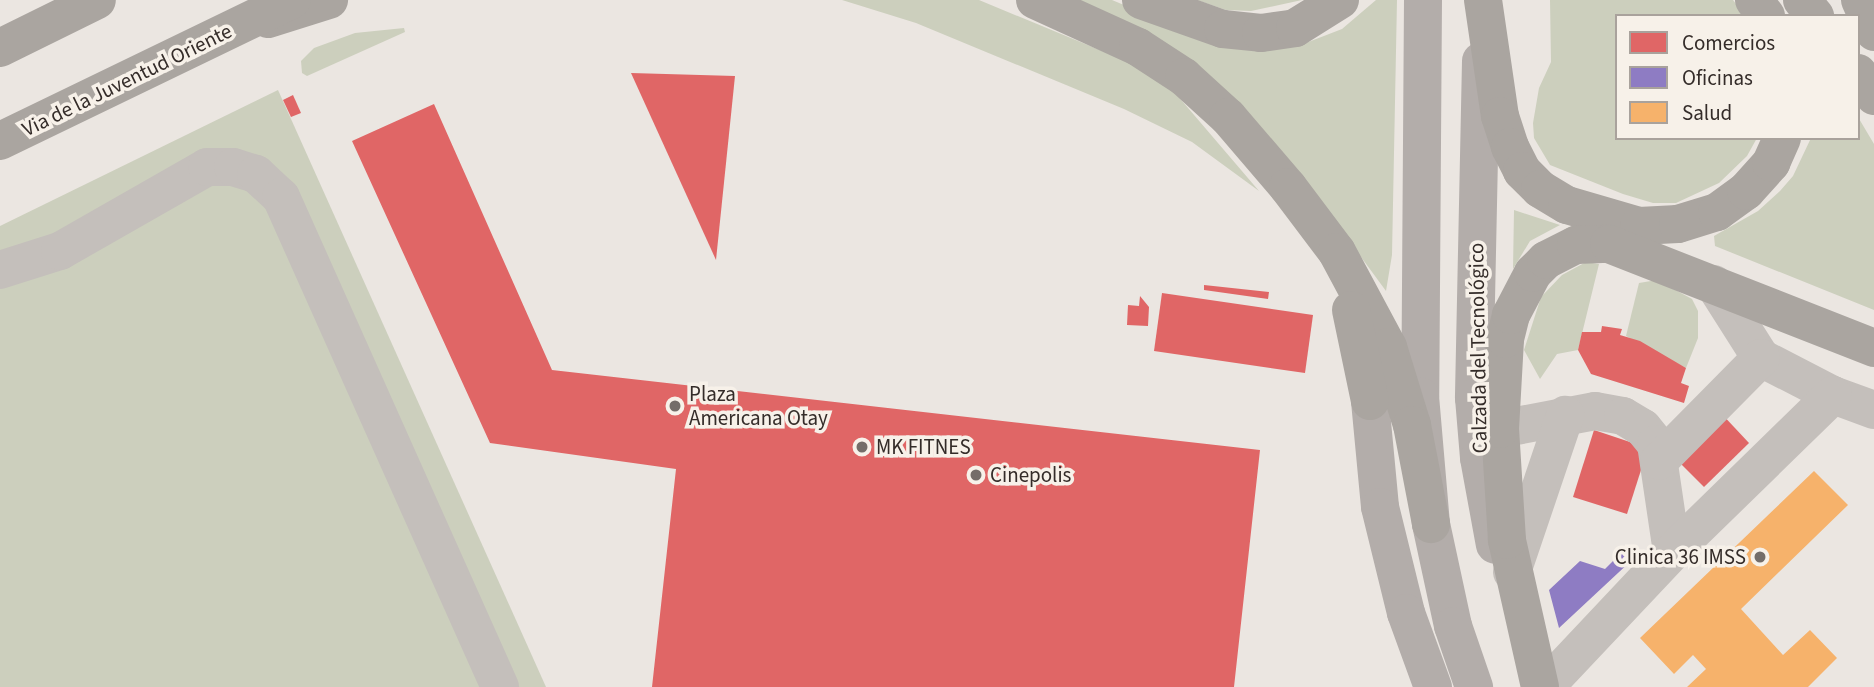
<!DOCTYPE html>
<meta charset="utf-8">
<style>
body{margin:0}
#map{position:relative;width:1874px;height:687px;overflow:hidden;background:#ebe6e1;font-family:"Source Sans 3",sans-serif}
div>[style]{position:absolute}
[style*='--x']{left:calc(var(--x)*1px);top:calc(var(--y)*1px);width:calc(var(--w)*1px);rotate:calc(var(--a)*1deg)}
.green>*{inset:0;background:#cccfbd}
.shops>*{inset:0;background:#e06666}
.offices>*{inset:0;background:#8e7cc3}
.health>*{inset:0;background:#f6b26b}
.minor>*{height:38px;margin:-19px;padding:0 19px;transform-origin:19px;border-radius:19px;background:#c4bfbb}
.major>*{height:38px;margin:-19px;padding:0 19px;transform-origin:19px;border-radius:19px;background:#b3adaa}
.highway>*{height:38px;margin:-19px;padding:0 19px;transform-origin:19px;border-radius:19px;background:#aaa5a0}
.dots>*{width:19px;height:19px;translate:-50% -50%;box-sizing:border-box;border:4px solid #f7f1e9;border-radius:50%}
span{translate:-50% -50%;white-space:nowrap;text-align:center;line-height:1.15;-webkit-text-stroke:7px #f7f1e9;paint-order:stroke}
.street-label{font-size:21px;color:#342c29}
.poi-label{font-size:21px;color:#342c29}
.left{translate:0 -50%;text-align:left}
.right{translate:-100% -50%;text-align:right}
.legend{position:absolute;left:1615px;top:14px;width:245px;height:126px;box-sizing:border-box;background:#f7f1e9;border:2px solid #a9a29c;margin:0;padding:9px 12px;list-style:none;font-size:21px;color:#342c29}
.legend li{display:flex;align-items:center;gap:14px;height:35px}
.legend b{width:35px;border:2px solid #a9a29c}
</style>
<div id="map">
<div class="green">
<i style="clip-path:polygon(842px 0,979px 0,1136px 65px,1165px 81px,1259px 191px,1192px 142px,1124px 109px,916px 23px)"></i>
<i style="clip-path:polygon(1066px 0,1112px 0,1205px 39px,1298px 46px,1342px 29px,1376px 0,1397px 0,1392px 255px,1386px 291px,1311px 189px)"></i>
<i style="clip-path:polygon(1197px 0,1302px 0,1251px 11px,1226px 10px)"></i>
<i style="clip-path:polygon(1550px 0,1733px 0,1745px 16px,1617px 16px,1617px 138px,1757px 138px,1747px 156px,1719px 183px,1676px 203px,1653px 203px,1623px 194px,1550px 165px,1534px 138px,1533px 123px,1539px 88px,1551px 62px)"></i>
<i style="clip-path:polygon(404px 28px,405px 32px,307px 76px,302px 73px,301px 61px,314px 48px,355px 33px)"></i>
<i style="clip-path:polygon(278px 90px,546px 687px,0 687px,0 226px)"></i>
<i style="clip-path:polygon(1858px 117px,1874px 144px,1874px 310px,1715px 246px,1714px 236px,1758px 211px,1780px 191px,1793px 176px,1811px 138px,1858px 138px)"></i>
<i style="clip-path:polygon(1514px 210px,1560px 225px,1530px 241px,1513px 269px)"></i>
<i style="clip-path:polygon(1586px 262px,1599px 264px,1578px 350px,1557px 354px,1540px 379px,1524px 350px,1541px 297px,1562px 275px)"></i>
<i style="clip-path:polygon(1657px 280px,1692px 299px,1698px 311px,1698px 338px,1686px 368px,1626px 336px,1639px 283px)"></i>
</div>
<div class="shops">
<i style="clip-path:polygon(631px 73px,735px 76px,716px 260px)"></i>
<i style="clip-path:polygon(293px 95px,301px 113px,291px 117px,283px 100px)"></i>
<i style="clip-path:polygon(434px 104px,552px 370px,1260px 450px,1234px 687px,652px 687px,676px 469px,490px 443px,352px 141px)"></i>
<i style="clip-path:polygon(1204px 285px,1269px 292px,1268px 299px,1204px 290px)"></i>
<i style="clip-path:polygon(1162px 293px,1313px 315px,1305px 373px,1154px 351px)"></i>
<i style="clip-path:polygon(1140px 296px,1149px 307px,1148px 326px,1127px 325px,1128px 305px,1139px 306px)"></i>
<i style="clip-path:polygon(1602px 326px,1622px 329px,1620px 335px,1640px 341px,1686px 368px,1681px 383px,1689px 386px,1684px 403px,1591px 374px,1578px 350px,1582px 332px,1601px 332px)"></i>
<i style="clip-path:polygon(1719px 411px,1749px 443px,1704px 487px,1673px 456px)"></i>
<i style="clip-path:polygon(1594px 430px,1648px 448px,1627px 514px,1573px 497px)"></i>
</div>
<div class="offices">
<i style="clip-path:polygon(1624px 550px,1633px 559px,1559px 628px,1549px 590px,1580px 561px,1605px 569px)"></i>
</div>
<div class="health">
<i style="clip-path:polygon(1814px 471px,1848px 505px,1741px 609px,1783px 655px,1810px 630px,1837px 658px,1808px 687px,1687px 687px,1706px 669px,1693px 655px,1674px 674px,1640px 638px)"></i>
</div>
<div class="minor">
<i style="--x:0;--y:270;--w:63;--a:-17.6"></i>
<i style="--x:60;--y:251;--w:169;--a:-29.7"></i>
<i style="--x:207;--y:167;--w:26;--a:0"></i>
<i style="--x:233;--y:167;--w:24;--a:17"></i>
<i style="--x:256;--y:174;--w:34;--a:43"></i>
<i style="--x:281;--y:197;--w:537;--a:65.92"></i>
<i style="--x:1714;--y:284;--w:88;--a:57.6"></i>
<i style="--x:1761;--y:358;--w:81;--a:27.2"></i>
<i style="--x:1833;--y:395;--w:44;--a:20.1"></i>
<i style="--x:1500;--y:429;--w:97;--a:-10.7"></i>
<i style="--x:1595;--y:411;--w:28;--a:10"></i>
<i style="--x:1623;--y:416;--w:23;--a:31"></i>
<i style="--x:1643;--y:428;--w:21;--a:51"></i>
<i style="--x:1656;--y:444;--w:109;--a:81.6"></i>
<i style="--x:1659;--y:461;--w:145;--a:-45.3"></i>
<i style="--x:1512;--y:572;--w:166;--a:-71.3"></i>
<i style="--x:1545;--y:687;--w:185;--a:-46.7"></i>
<i style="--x:1672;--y:552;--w:225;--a:-44.3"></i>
</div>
<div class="major">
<i style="--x:1423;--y:0;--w:396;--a:90.4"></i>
<i style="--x:1420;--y:396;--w:128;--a:85.1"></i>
<i style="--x:1431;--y:524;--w:104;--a:77.8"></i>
<i style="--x:1453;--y:626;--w:65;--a:71"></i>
<i style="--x:1481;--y:61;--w:337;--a:91.2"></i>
<i style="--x:1474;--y:398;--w:60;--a:85.2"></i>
<i style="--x:1479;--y:458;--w:88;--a:79.6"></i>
<i style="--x:1381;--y:368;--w:35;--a:108"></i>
<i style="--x:1370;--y:401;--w:106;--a:84.6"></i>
<i style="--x:1380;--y:507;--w:109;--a:76.2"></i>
<i style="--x:1406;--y:613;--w:79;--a:70"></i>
</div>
<div class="highway">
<i style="--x:1035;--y:0;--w:113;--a:24.5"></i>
<i style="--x:1138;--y:47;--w:55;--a:33.1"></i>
<i style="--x:1184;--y:77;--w:59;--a:42.3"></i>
<i style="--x:1228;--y:117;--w:92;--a:49.4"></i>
<i style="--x:1288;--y:187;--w:81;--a:53"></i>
<i style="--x:1337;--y:252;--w:108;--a:61.8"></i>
<i style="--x:1388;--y:347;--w:82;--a:72.9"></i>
<i style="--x:1412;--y:425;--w:101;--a:79.1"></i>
<i style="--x:1141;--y:0;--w:87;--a:19.5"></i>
<i style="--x:1223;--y:29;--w:38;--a:6"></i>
<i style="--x:1261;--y:33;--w:34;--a:-8"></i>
<i style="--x:1295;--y:28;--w:53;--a:-31.9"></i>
<i style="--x:1483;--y:0;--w:117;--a:81.7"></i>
<i style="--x:1500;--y:116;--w:33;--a:72"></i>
<i style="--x:1510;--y:147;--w:27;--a:63"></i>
<i style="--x:1522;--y:171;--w:25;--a:45"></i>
<i style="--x:1540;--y:189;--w:31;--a:31"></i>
<i style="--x:1567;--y:205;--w:75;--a:16.3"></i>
<i style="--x:1639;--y:226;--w:39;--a:-3"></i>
<i style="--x:1678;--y:224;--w:41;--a:-17.1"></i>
<i style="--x:1717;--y:212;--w:36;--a:-36"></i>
<i style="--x:1746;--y:191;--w:38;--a:-48"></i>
<i style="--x:1771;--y:163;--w:27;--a:-66"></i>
<i style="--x:1754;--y:0;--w:20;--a:53"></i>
<i style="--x:1802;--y:0;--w:21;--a:51"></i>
<i style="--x:1860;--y:0;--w:35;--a:66"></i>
<i style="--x:268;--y:19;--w:64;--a:-17.3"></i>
<i style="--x:0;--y:48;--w:108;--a:-26.3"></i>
<i style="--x:1858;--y:73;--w:28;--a:55"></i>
<i style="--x:0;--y:141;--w:324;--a:-25.8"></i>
<i style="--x:1351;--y:310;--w:93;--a:78.2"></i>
<i style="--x:1540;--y:687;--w:151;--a:-102.7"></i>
<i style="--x:1507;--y:540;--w:111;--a:-93.6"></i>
<i style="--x:1500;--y:429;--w:90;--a:-86.8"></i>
<i style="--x:1505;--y:339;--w:25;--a:-76"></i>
<i style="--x:1511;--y:315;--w:47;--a:-62.4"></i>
<i style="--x:1533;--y:273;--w:18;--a:-45"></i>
<i style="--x:1546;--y:260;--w:34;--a:-27"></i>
<i style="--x:1576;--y:245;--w:33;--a:-2"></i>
<i style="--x:1609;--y:244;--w:285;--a:21.4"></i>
</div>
<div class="dots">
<i style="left:675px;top:406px;background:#746d69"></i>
<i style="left:862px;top:447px;background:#746d69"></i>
<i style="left:976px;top:475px;background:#746d69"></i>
<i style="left:1760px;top:557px;background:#746d69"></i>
</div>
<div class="street-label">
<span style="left:127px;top:80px;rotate:-26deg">Via de la Juventud Oriente</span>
<span style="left:1478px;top:348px;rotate:-91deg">Calzada del Tecnológico</span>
</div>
<div class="poi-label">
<span class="left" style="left:689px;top:406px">Plaza<br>Americana Otay</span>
<span class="left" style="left:876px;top:447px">MK FITNES</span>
<span class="left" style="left:990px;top:475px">Cinepolis</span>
<span class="right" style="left:1746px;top:557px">Clinica 36 IMSS</span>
</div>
<ul class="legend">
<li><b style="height:19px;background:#e06666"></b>Comercios</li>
<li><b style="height:19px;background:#8e7cc3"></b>Oficinas</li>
<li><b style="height:19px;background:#f6b26b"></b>Salud</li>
</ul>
</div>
